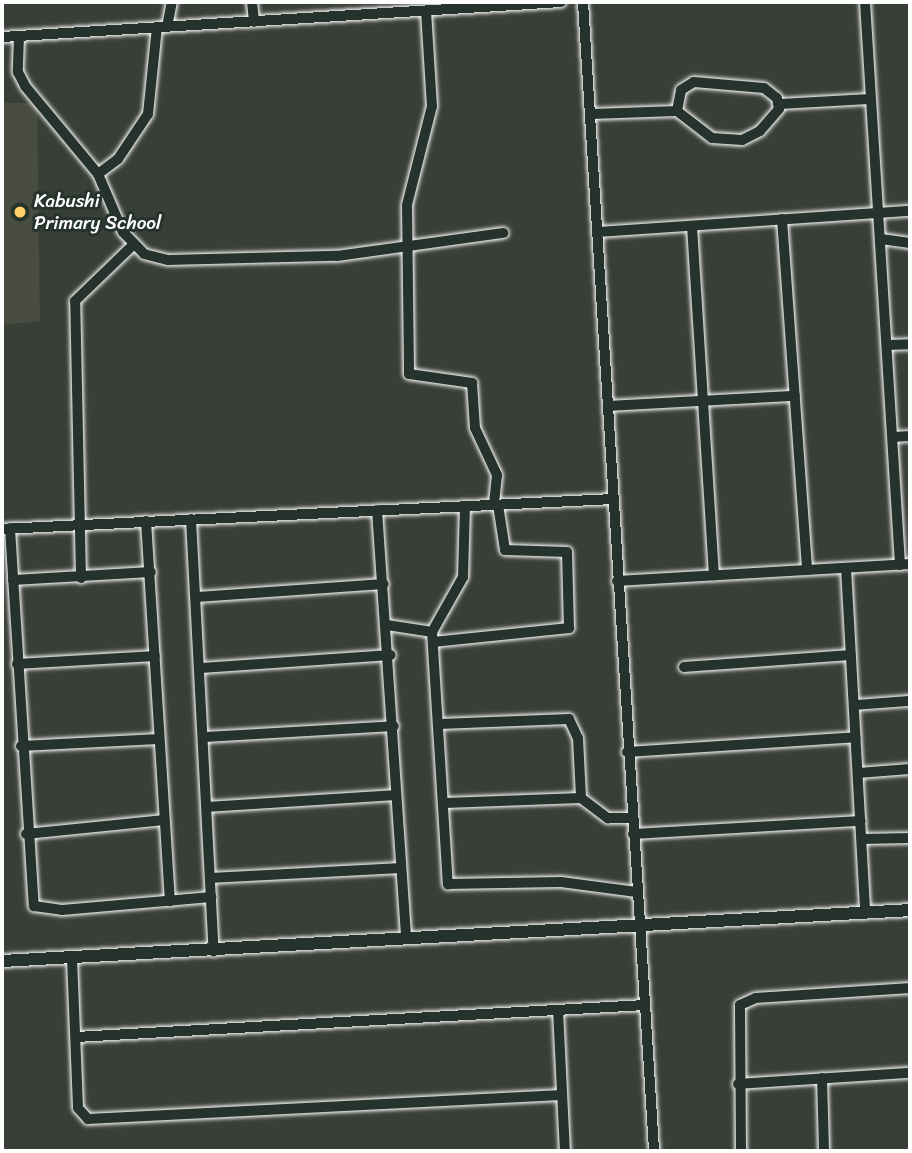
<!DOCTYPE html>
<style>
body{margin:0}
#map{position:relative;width:912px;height:1153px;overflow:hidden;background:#383f36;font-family:Sriracha,sans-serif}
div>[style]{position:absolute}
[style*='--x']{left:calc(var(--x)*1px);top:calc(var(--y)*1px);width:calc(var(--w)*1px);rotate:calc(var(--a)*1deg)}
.built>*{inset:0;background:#494c41}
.roads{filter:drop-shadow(0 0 2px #fff) drop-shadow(0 0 2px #fff)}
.minor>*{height:10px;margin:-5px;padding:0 5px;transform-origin:5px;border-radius:5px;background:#26332d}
.tertiary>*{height:12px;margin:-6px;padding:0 6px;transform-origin:6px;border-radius:6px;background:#26332d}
.dots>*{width:19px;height:19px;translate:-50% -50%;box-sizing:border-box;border:4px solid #26332d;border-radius:50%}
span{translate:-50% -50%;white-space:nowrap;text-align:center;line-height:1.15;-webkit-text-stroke:6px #26332d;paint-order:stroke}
.poi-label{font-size:19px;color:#fff}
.left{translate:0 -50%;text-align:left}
.frame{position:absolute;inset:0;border:4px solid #fff;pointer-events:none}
</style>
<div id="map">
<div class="built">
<i style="clip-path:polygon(2px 103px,37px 103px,40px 321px,2px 325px)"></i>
</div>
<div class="roads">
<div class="minor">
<i style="--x:252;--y:2;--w:20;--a:84"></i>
<i style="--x:583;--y:2;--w:1151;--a:86.46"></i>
<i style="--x:865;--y:2;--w:564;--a:86.44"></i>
<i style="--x:426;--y:11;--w:95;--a:86.4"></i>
<i style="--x:432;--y:106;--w:102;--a:104.2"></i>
<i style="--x:407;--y:205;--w:169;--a:89.3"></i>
<i style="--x:409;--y:374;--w:64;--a:8.1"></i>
<i style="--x:472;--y:383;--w:45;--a:86.2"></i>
<i style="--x:475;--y:428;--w:52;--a:64.9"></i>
<i style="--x:497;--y:475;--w:30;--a:96"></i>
<i style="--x:167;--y:27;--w:25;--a:-79"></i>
<i style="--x:19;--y:36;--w:36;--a:92"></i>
<i style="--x:18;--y:72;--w:16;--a:63"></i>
<i style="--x:25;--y:86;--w:114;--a:50.3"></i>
<i style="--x:98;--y:174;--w:63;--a:66.7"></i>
<i style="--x:123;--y:232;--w:30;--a:46"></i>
<i style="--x:144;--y:254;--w:25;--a:14"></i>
<i style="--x:168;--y:260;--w:169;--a:-1.4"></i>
<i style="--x:337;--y:256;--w:168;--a:-7.9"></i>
<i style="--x:2;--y:37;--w:560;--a:-3.58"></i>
<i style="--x:694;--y:82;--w:70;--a:4.9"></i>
<i style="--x:764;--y:88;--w:16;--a:38"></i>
<i style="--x:777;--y:98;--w:11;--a:80"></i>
<i style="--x:779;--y:109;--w:29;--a:131"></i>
<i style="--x:760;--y:131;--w:20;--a:153"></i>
<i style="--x:742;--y:140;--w:30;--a:-176"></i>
<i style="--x:712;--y:138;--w:44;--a:-142.4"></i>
<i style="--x:677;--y:111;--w:21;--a:-79"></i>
<i style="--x:681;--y:90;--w:15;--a:-32"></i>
<i style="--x:780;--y:104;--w:89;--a:-3.2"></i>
<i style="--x:592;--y:114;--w:85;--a:-2"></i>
<i style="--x:98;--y:174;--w:25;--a:-37"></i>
<i style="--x:118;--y:159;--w:54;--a:-56.3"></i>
<i style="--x:148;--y:114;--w:87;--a:-84.1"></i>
<i style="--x:782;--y:219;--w:352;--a:85.9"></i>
<i style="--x:692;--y:226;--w:350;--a:86.4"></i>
<i style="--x:598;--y:232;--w:313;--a:-3.9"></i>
<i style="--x:881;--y:239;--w:29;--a:8"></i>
<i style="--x:887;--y:345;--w:23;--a:-2"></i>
<i style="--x:608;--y:406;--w:187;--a:-3.1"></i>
<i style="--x:893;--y:437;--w:17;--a:-3"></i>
<i style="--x:465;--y:506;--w:71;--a:91.6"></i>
<i style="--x:463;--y:577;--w:63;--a:119.4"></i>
<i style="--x:432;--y:632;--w:253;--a:86.4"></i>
<i style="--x:448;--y:884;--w:113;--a:-1"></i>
<i style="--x:561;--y:882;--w:76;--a:7.6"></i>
<i style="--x:377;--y:510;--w:430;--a:86.1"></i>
<i style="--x:191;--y:519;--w:433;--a:87"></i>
<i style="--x:146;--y:521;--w:381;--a:86.4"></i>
<i style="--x:10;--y:528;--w:379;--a:86.4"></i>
<i style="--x:34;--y:906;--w:28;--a:8"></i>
<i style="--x:62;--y:910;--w:150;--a:-5"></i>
<i style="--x:2;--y:529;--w:612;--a:-2.81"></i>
<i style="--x:846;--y:568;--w:346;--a:86.8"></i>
<i style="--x:81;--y:578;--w:277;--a:-91.2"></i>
<i style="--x:75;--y:301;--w:79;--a:-44"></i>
<i style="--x:13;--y:580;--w:138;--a:-3.3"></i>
<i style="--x:617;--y:581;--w:293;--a:-3.3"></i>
<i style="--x:197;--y:597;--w:187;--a:-4"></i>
<i style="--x:387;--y:625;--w:46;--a:8.8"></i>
<i style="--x:433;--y:642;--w:137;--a:-5.9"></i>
<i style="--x:569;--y:628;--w:76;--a:-91.5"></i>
<i style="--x:567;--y:552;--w:62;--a:-178.2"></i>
<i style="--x:505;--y:550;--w:46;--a:-98.8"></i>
<i style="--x:17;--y:664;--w:138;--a:-3.3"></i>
<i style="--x:684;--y:667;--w:167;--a:-4.1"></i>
<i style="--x:201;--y:668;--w:190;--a:-3.9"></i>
<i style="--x:855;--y:705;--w:55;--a:-4.2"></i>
<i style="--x:439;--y:724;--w:130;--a:-2.2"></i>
<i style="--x:569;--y:719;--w:21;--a:65"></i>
<i style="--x:578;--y:738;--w:60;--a:87.1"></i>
<i style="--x:205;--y:737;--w:189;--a:-3.3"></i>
<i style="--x:21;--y:746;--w:138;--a:-2.9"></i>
<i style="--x:627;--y:752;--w:229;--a:-3.7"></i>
<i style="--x:858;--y:773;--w:52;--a:-4.4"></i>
<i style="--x:445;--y:803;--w:136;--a:-2.1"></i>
<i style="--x:581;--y:798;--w:34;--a:37"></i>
<i style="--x:608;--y:818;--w:24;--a:0"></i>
<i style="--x:207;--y:807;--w:189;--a:-3.6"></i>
<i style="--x:26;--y:834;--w:139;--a:-5.8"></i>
<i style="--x:633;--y:834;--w:228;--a:-3.3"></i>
<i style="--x:862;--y:839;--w:48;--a:-1.2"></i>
<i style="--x:210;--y:878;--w:191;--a:-3"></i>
<i style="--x:72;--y:958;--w:150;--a:87.7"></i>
<i style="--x:78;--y:1108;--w:15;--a:48"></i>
<i style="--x:88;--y:1119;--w:474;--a:-2.9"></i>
<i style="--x:558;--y:1010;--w:141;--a:87.2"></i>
<i style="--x:76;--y:1037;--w:569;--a:-3.22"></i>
<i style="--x:822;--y:1078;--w:73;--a:88.4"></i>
<i style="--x:738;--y:1084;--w:172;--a:-3.7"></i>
<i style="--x:741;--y:1151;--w:146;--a:-90.4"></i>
<i style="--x:740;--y:1005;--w:17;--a:-24"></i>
<i style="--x:756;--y:998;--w:154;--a:-3.7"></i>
</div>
<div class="tertiary">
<i style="--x:2;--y:961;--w:909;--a:-3.21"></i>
</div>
</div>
<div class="dots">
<i style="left:20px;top:212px;background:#ffd166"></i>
</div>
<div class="poi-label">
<span class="left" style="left:34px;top:212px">Kabushi<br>Primary School</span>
</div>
<div class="frame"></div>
</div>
